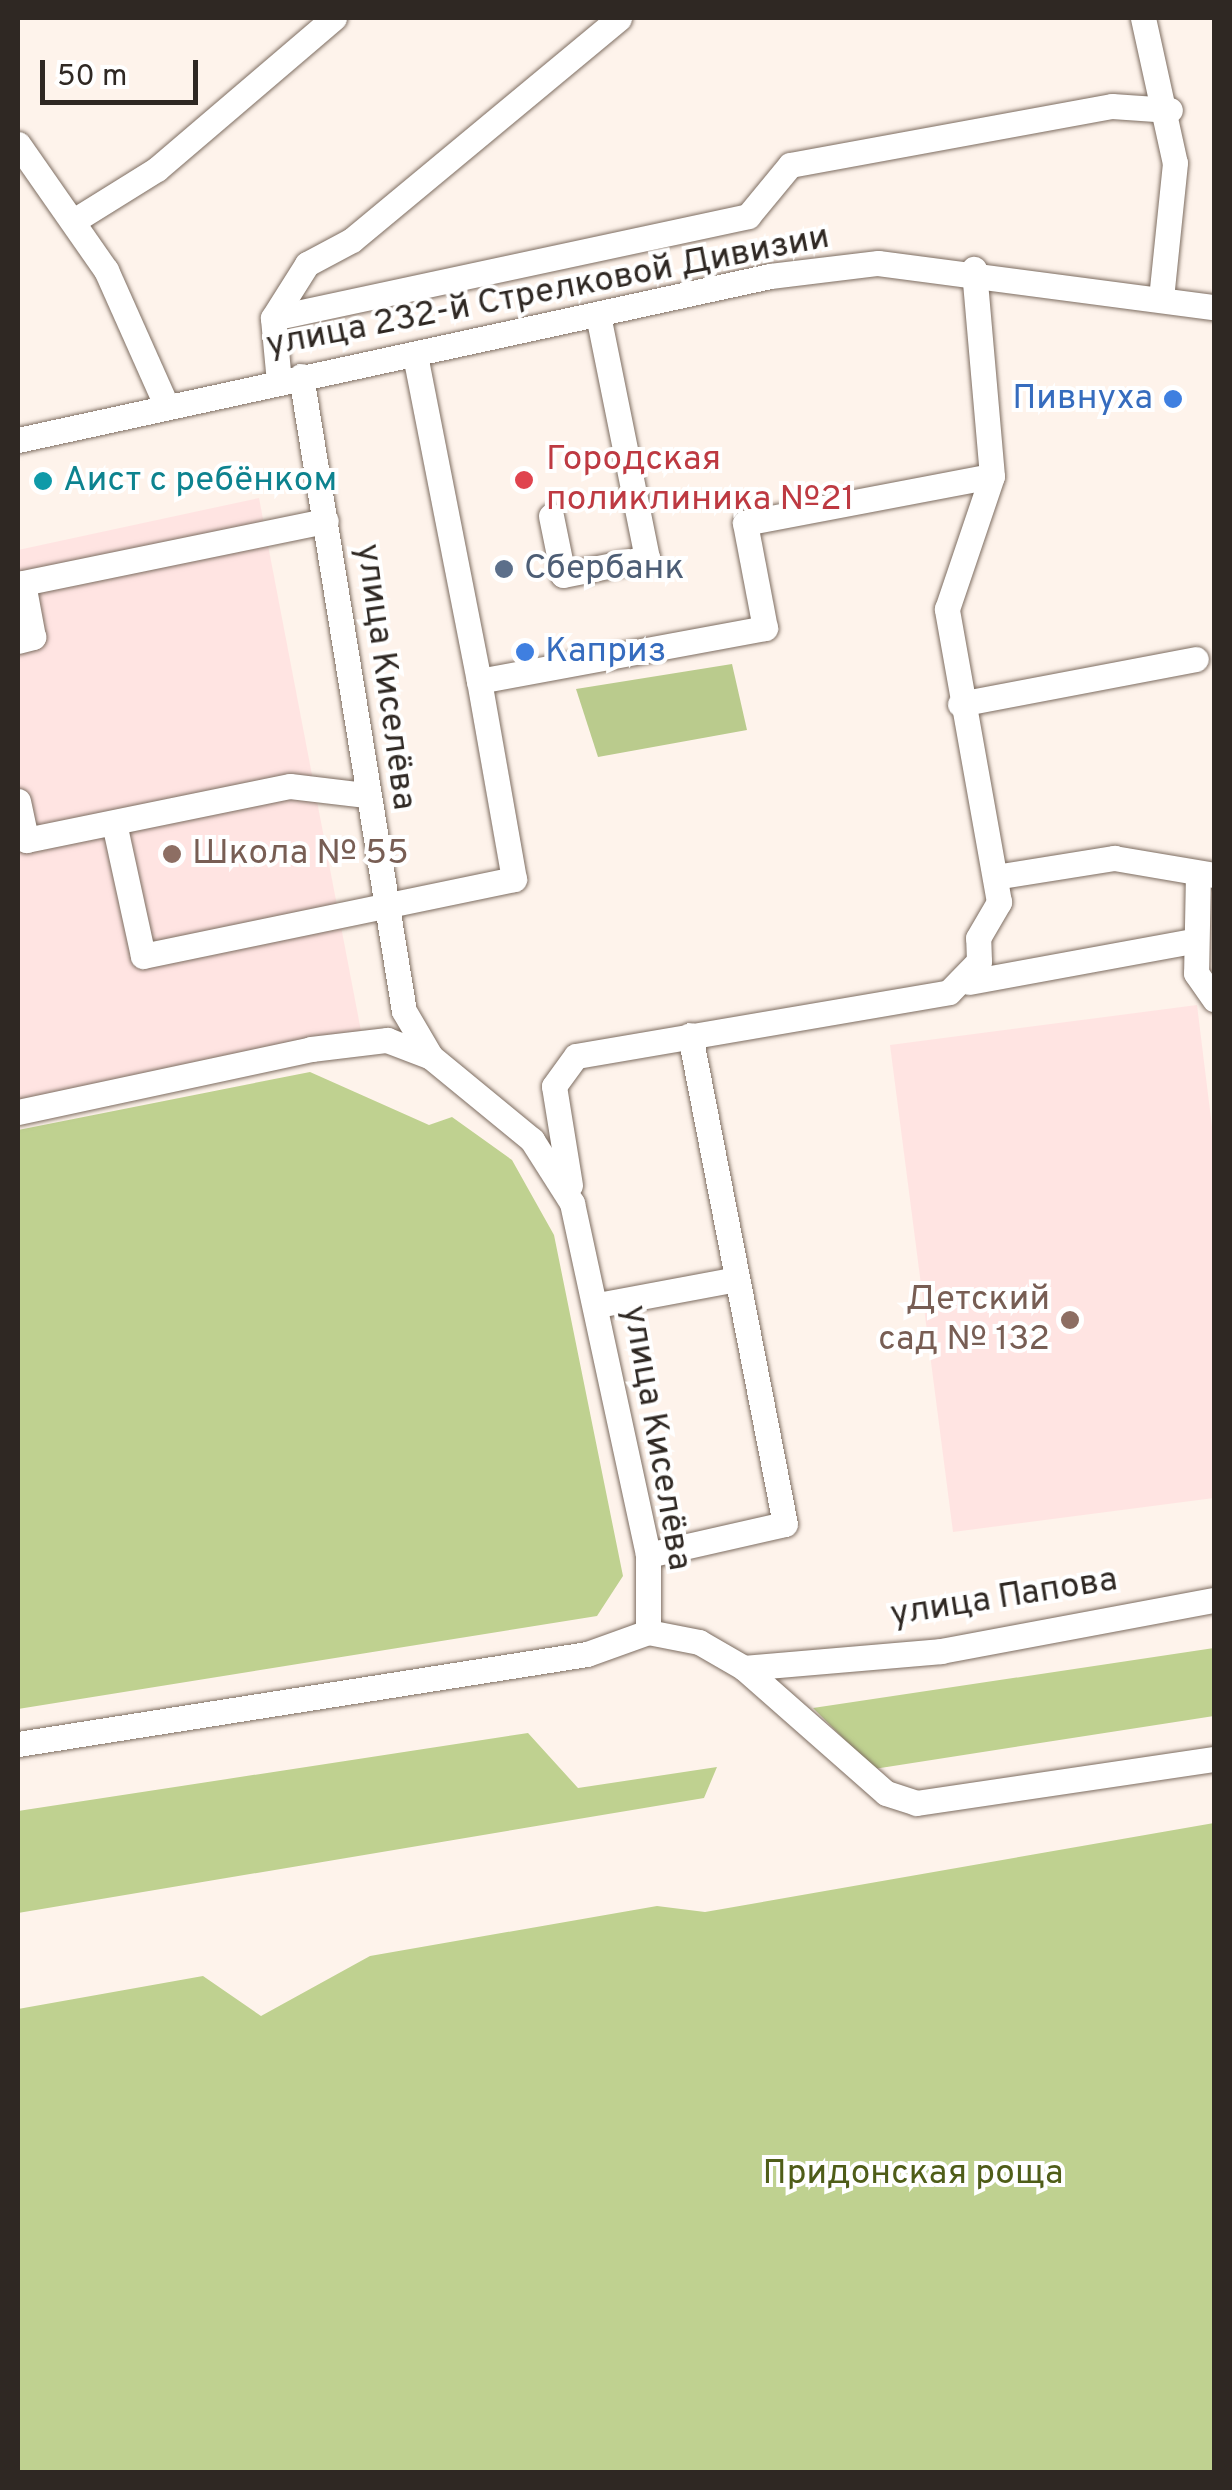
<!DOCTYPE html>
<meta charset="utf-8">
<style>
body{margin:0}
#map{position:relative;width:1232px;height:2490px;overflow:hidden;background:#fef3eb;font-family:Overpass,sans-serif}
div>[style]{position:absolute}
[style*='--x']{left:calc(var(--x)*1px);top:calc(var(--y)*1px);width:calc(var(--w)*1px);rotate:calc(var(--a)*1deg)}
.education>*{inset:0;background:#ffe4e2}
.green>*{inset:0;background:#bacb8d}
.forest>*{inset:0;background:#bfd190}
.roads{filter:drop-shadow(0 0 2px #7d6d61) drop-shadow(0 0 2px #7d6d61)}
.minor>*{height:25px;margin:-12.5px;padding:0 12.5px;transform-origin:12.5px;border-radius:12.5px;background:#fff}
.dots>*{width:28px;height:28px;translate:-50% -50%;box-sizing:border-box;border:5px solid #fff;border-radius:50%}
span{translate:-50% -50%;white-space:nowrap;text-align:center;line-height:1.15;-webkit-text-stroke:8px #fff;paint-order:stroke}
.street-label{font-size:35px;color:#2f2823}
.shop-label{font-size:35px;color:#366cbe}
.right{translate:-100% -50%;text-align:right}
.left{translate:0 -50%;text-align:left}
.health-label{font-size:35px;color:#be3a42}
.culture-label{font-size:35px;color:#0d838f}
.service-label{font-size:35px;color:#4e5e75}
.education-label{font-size:35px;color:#785e54}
.park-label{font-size:35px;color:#4f5d18}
.frame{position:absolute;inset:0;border:20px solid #2f2823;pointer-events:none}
.scale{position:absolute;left:40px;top:60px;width:158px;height:45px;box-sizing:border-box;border:5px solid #2f2823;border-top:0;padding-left:12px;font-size:30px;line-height:35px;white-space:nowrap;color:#2f2823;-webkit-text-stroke:8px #fff;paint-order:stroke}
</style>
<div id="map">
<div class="education">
<i style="clip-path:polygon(259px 498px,361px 1031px,18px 1106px,18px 550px)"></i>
<i style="clip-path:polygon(1197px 1005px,1214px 1143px,1214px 1498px,953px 1532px,890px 1045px)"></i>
</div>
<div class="green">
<i style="clip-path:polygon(732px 664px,747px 730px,598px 757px,576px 689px)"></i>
</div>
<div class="forest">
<i style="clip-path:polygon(310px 1072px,429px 1125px,452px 1117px,512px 1160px,554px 1235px,623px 1576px,597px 1616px,18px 1709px,18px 1130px)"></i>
<i style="clip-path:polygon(1214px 1648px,1214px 1716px,874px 1769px,813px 1708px)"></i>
<i style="clip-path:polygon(528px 1733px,578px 1788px,717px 1767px,704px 1798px,18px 1913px,18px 1811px)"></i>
<i style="clip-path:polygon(1214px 1823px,1214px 2472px,18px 2472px,18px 2009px,203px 1976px,261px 2016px,370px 1956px,657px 1906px,705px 1912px)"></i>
</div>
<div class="roads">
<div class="minor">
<i style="--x:1143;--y:18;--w:148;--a:77.6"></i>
<i style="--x:1175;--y:163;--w:137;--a:95.9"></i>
<i style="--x:18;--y:144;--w:154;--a:55.1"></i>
<i style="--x:106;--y:270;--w:150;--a:66"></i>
<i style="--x:75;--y:220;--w:97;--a:-31.9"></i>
<i style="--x:157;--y:169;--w:233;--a:-40.5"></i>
<i style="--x:273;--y:318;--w:486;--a:-12.1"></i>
<i style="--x:748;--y:216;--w:66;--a:-50.5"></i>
<i style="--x:790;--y:165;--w:327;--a:-10.4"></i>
<i style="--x:1112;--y:106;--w:58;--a:3.9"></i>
<i style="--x:415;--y:355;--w:332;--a:78.9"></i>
<i style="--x:301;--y:376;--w:643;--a:80.79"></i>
<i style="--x:404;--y:1011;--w:53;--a:59.6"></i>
<i style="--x:431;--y:1057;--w:131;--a:39.4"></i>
<i style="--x:532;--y:1140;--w:75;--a:57.6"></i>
<i style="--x:572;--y:1203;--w:360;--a:77.8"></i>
<i style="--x:648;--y:1555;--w:77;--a:90"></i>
<i style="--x:279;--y:382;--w:64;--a:-95.4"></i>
<i style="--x:273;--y:318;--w:64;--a:-57.8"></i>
<i style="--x:307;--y:264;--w:51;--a:-28.1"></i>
<i style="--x:352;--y:240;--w:347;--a:-39.7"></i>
<i style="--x:18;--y:440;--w:770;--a:-12.3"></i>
<i style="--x:770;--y:276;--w:109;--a:-6.9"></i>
<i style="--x:878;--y:263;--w:339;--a:7.5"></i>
<i style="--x:551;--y:516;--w:60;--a:78.5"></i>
<i style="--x:563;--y:575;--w:86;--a:-11.4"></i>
<i style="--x:647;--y:558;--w:248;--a:-101.4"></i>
<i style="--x:18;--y:641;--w:16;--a:-15"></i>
<i style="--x:33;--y:637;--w:55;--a:-100.5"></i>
<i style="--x:23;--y:583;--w:309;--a:-11.6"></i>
<i style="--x:960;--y:704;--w:240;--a:-10.8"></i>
<i style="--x:18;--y:801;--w:40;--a:78"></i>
<i style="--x:26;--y:840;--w:269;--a:-11.6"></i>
<i style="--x:290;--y:786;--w:77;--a:6.8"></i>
<i style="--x:114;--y:823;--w:136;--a:77.7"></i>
<i style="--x:143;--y:956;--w:379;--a:-11.7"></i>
<i style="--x:514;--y:879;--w:201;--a:-100"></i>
<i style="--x:479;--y:681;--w:291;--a:-10.5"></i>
<i style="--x:765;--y:628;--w:107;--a:-100.8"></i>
<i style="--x:745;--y:523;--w:251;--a:-10.8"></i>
<i style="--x:1198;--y:873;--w:100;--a:91.1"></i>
<i style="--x:1196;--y:973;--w:32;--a:55"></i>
<i style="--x:995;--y:877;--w:121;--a:-9.1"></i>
<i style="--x:1114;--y:858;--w:101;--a:9.6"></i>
<i style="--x:969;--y:982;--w:227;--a:-10.4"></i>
<i style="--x:18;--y:1112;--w:300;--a:-12.1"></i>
<i style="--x:311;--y:1049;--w:77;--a:-6.8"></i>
<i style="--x:387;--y:1040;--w:47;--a:21.1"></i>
<i style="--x:570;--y:1185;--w:100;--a:-99.2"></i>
<i style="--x:554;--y:1086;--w:37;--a:-54"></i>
<i style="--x:576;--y:1056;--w:378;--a:-9.7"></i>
<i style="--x:949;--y:992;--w:43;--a:-45.9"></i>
<i style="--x:979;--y:961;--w:23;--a:-92"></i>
<i style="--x:978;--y:938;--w:42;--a:-59.7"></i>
<i style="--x:999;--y:902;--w:298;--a:-100.1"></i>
<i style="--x:947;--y:609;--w:140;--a:-71.3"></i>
<i style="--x:992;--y:476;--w:208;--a:-95"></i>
<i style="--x:598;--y:1305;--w:141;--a:-10.6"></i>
<i style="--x:648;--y:1555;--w:140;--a:-12.8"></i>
<i style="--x:785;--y:1524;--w:498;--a:-101"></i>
<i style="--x:744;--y:1668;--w:198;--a:-4.9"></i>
<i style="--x:941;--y:1651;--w:278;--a:-10.6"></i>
<i style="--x:18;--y:1744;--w:576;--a:-8.99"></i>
<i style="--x:587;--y:1654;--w:65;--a:-19.8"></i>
<i style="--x:648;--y:1632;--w:52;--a:11.1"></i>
<i style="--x:699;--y:1642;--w:52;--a:30"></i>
<i style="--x:744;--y:1668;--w:189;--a:41.4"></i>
<i style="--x:886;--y:1793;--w:32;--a:18"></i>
<i style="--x:916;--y:1803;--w:301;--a:-8.4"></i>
</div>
</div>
<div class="dots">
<i style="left:1173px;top:399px;background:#3f7fe0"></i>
<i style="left:524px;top:480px;background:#e0444e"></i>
<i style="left:43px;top:481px;background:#0f9aa8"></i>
<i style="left:504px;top:569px;background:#5c6f8a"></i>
<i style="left:525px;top:652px;background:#3f7fe0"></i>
<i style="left:172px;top:854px;background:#8d6e63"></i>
<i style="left:1070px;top:1320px;background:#8d6e63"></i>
</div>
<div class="street-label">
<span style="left:548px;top:292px;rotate:-11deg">улица 232-й Стрелковой Дивизии</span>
<span style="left:385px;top:677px;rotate:82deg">улица Киселёва</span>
<span style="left:656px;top:1438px;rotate:80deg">улица Киселёва</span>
<span style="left:1004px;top:1598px;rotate:-9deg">улица Папова</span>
</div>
<div class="shop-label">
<span class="right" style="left:1153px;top:399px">Пивнуха</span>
<span class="left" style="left:545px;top:652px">Каприз</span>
</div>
<div class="health-label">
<span class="left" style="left:546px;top:480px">Городская<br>поликлиника №21</span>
</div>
<div class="culture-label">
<span class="left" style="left:63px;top:481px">Аист с ребёнком</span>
</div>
<div class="service-label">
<span class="left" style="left:524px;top:569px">Сбербанк</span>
</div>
<div class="education-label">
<span class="left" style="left:192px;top:854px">Школа № 55</span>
<span class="right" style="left:1050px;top:1320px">Детский<br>сад № 132</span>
</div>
<div class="park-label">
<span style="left:913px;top:2174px">Придонская роща</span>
</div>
<div class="frame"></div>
<div class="scale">50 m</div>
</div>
